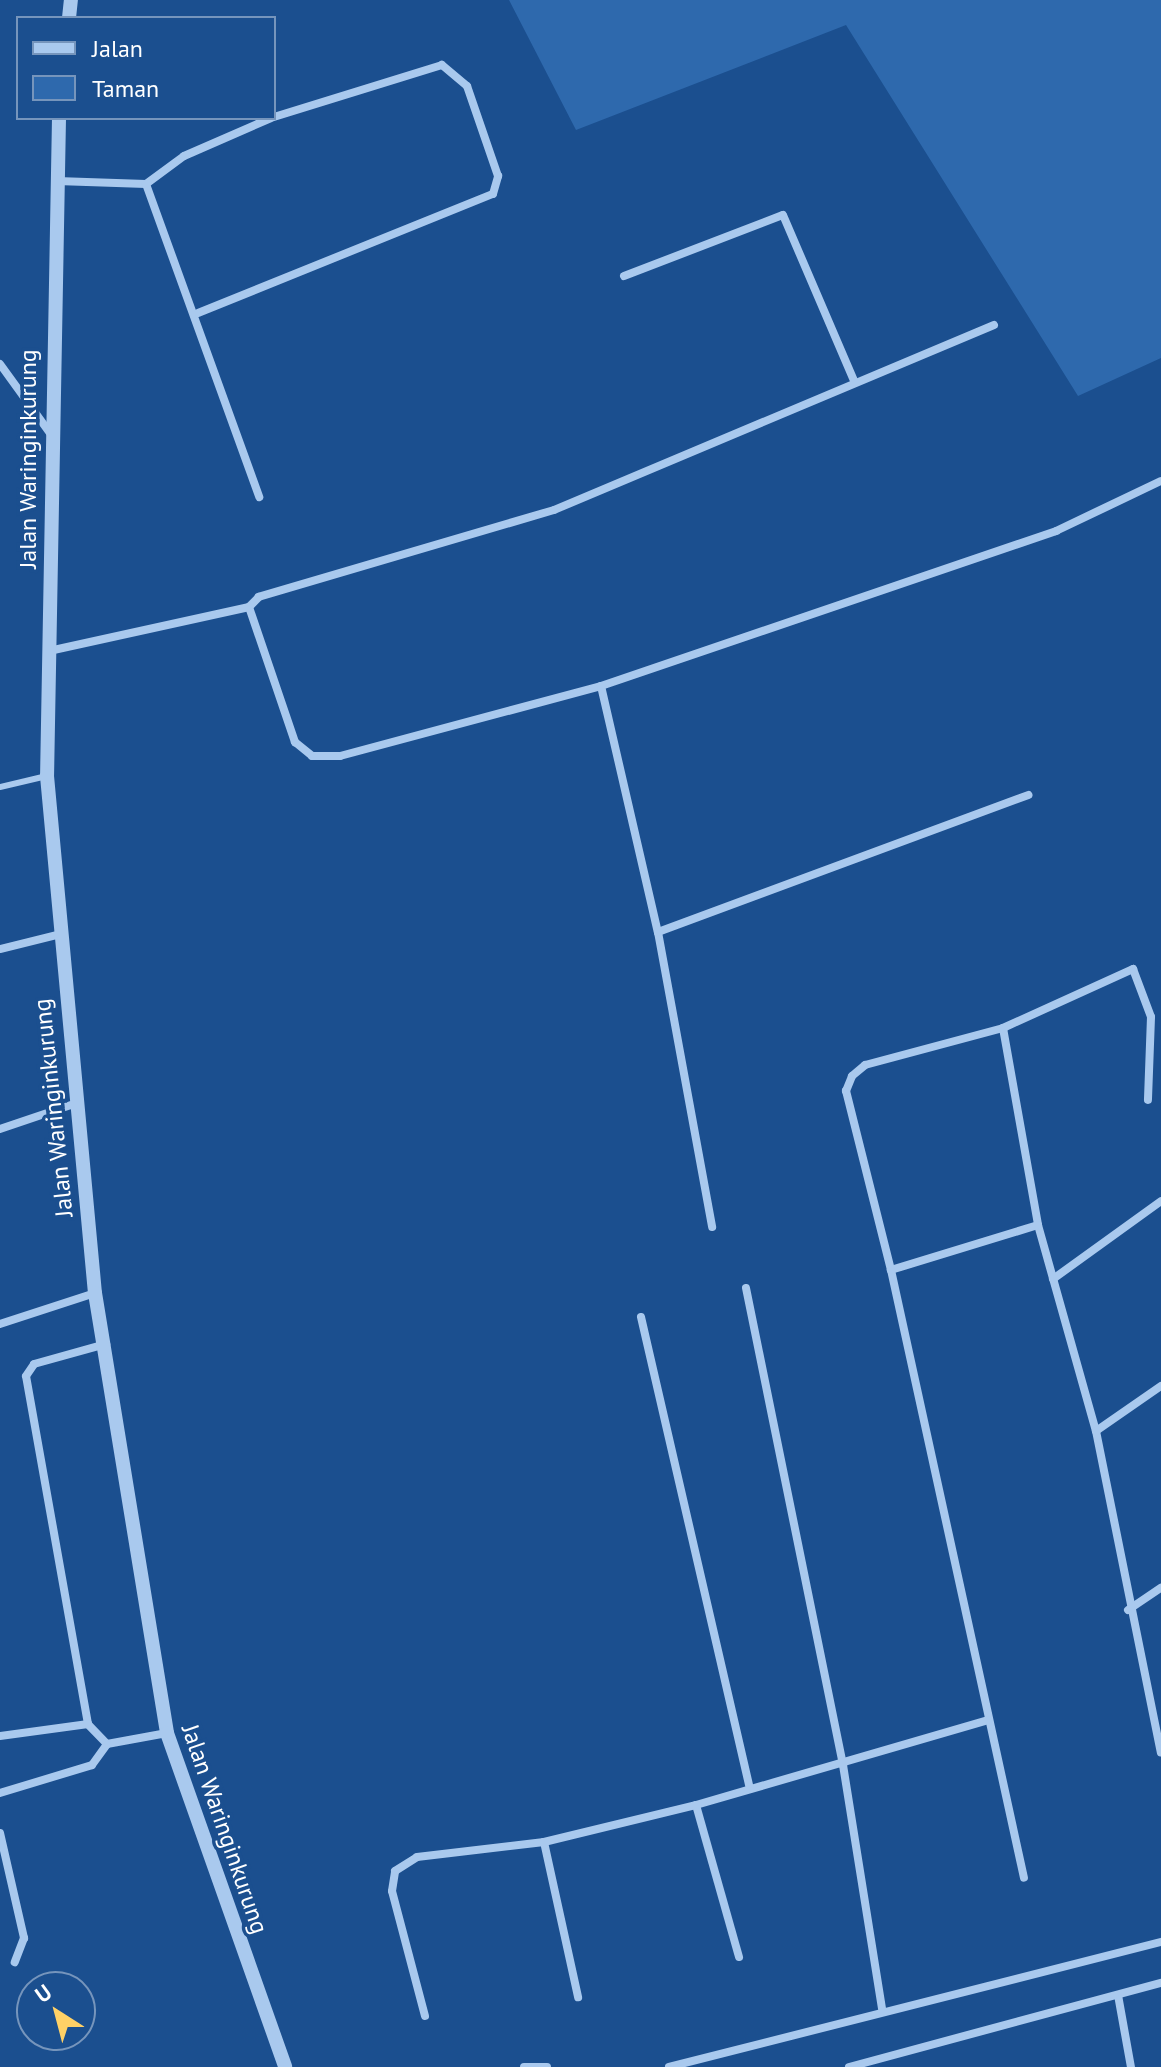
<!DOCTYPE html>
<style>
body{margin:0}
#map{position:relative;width:1161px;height:2067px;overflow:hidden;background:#1b4f8f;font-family:"PT Sans",sans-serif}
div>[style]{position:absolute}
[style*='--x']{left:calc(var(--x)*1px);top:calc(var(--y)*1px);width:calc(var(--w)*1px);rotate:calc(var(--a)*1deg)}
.green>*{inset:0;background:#2e69ad}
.service>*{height:6px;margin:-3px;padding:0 3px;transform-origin:3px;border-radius:3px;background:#a9c9ee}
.minor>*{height:8px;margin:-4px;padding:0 4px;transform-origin:4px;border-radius:4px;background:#a9c9ee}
.tertiary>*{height:14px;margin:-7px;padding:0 7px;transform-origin:7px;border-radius:7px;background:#a9c9ee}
span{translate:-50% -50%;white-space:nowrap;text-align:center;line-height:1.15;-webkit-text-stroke:7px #1b4f8f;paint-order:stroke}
.street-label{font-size:24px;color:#fff}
.legend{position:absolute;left:16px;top:16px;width:260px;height:104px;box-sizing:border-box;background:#1b4f8f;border:2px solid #7695bc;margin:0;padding:10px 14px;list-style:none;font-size:24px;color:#fff}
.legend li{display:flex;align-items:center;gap:16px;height:40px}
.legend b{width:40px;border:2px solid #7695bc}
.north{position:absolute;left:16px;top:1971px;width:80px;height:80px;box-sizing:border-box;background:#1b4f8f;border:2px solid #7695bc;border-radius:50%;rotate:324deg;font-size:22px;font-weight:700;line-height:32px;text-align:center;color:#fff}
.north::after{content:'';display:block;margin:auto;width:28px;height:36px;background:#ffd166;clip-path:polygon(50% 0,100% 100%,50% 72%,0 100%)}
</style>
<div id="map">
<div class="green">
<i style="clip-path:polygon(509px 0,1161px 0,1161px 358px,1078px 396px,846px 25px,576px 130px)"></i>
</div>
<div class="service">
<i style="--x:0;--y:787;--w:48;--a:-13.2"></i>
</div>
<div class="minor">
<i style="--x:57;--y:181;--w:89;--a:1.9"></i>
<i style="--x:146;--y:184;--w:47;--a:-36.4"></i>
<i style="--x:184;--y:156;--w:95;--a:-23.6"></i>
<i style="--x:146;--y:184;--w:333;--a:70.1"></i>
<i style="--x:624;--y:276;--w:170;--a:-21"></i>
<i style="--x:783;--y:215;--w:181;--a:66.8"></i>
<i style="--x:198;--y:313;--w:318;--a:-22"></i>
<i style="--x:493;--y:194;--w:19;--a:-74"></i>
<i style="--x:498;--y:176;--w:95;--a:-109"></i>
<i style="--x:467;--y:86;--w:33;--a:-140"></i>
<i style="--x:442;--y:65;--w:176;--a:162.8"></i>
<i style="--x:994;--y:325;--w:477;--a:157.2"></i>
<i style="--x:554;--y:510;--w:308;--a:163.6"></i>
<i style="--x:259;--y:597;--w:14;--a:135"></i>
<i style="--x:249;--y:607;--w:143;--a:71.2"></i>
<i style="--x:295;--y:742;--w:22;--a:39"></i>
<i style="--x:312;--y:756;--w:28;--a:0"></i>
<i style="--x:340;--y:756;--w:270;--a:-15"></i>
<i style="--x:601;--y:686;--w:481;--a:-18.8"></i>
<i style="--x:1056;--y:531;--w:116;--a:-25.5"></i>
<i style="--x:0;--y:364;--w:85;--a:54.1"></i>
<i style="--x:49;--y:651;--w:205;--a:-12.4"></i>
<i style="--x:601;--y:686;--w:253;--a:77"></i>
<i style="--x:658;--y:932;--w:300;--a:79.6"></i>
<i style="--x:658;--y:932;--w:395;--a:-20.3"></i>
<i style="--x:0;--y:949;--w:59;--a:-13.8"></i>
<i style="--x:1003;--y:1028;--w:200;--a:79.9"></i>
<i style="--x:1038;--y:1225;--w:214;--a:74.3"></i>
<i style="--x:1096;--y:1431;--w:328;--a:78.6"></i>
<i style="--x:0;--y:1129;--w:78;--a:-18.7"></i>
<i style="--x:1038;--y:1225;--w:154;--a:163"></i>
<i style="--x:891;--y:1270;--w:185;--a:-104.1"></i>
<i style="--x:846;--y:1091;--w:16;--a:-68"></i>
<i style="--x:852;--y:1076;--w:17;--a:-40"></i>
<i style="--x:865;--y:1065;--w:143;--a:-15"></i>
<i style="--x:1003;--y:1028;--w:143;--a:-24.4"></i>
<i style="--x:1133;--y:969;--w:51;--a:69.4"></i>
<i style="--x:1151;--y:1017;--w:83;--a:92.1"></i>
<i style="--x:891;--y:1270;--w:622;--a:77.66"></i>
<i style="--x:1053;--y:1279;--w:133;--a:-35.8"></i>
<i style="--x:746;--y:1288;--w:487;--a:78.5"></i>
<i style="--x:843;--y:1765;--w:247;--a:80.9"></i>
<i style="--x:641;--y:1317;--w:483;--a:77"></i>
<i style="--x:0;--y:1324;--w:100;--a:-18.1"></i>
<i style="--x:1096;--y:1431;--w:79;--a:-34.7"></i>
<i style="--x:1128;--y:1610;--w:40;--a:-34"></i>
<i style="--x:0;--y:1736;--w:89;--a:-7.8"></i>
<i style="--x:107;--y:1744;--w:61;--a:-10.4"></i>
<i style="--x:0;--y:1793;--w:96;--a:-16.9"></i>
<i style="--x:92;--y:1765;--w:26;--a:-54"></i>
<i style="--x:107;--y:1744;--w:28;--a:-134"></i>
<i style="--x:88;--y:1724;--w:353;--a:-100.1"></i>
<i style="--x:26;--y:1376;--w:14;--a:-56"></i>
<i style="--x:34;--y:1364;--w:75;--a:-15.5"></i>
<i style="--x:696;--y:1805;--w:158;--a:74.2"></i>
<i style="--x:0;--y:1833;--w:108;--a:77.1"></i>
<i style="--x:24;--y:1938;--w:26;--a:111"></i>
<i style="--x:544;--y:1842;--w:159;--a:77.6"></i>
<i style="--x:1118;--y:1995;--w:73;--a:79.8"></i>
<i style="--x:425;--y:2016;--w:129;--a:-104.8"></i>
<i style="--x:392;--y:1891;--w:20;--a:-81"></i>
<i style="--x:395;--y:1871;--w:26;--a:-32"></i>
<i style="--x:417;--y:1857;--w:128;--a:-6.7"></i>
<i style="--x:544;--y:1842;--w:156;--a:-13.7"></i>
<i style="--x:696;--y:1805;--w:304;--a:-16.2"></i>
<i style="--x:524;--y:2067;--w:23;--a:0"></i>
<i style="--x:669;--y:2067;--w:508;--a:-14.26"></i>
<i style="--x:849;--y:2067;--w:323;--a:-15.1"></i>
</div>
<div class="tertiary">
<i style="--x:69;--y:18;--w:18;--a:-84"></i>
<i style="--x:59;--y:118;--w:658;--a:91.04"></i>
<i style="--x:47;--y:776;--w:519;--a:84.7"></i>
<i style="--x:95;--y:1293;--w:446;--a:80.7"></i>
<i style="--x:167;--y:1733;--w:354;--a:70.5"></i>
</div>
<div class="street-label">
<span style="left:28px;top:459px;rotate:-90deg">Jalan Waringinkurung</span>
<span style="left:53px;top:1108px;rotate:-96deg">Jalan Waringinkurung</span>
<span style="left:225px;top:1829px;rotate:71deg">Jalan Waringinkurung</span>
</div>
<ul class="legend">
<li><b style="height:10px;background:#a9c9ee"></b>Jalan</li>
<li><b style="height:22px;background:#2e69ad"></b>Taman</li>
</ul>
<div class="north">U</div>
</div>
